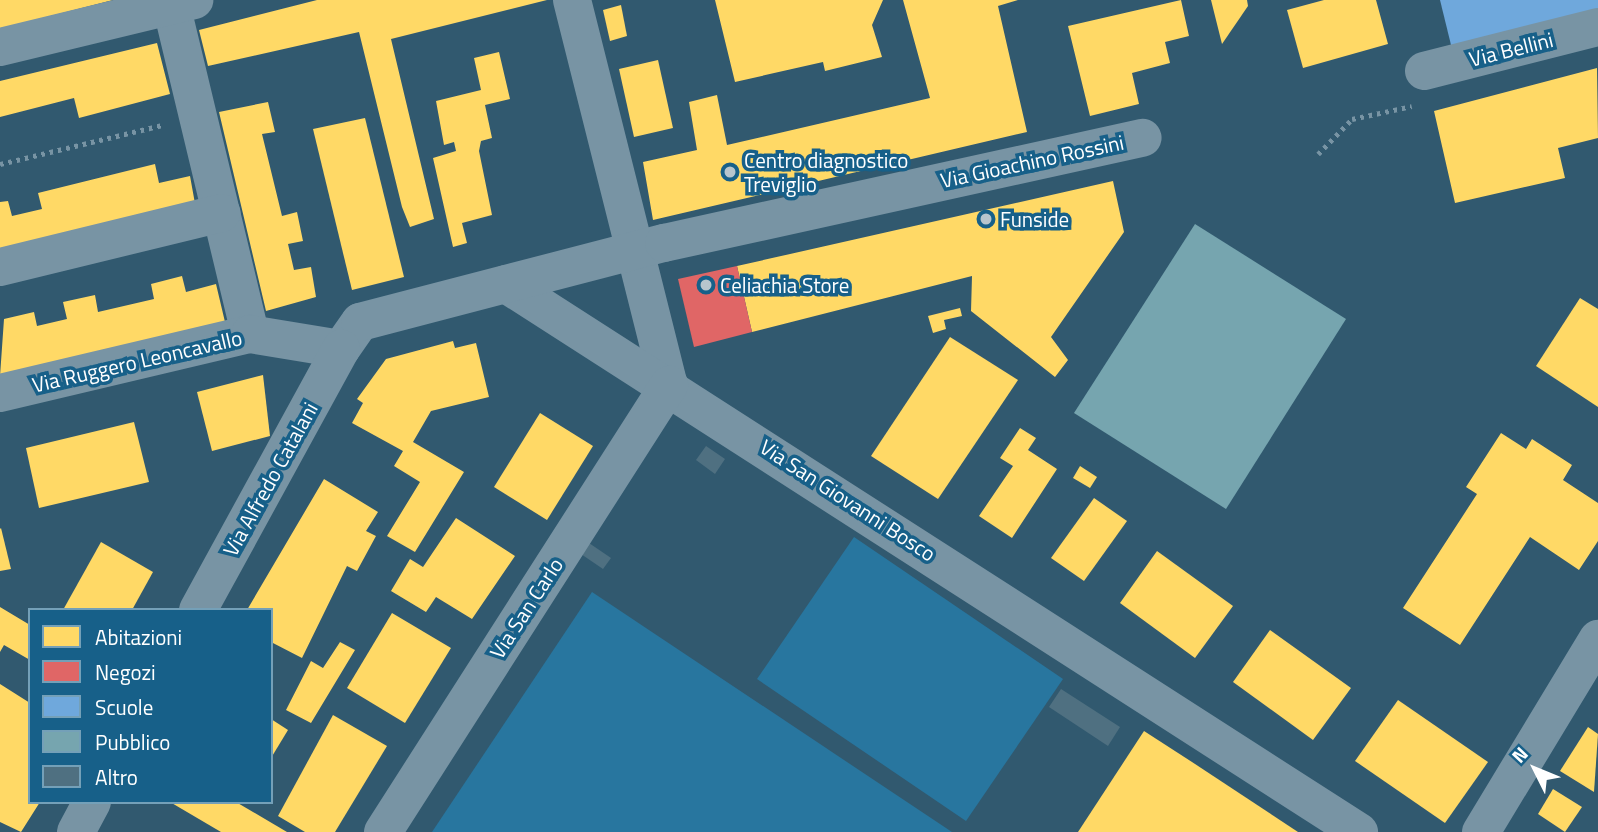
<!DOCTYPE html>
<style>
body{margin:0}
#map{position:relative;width:1598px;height:832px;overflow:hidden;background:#31596f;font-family:"Titillium Web",sans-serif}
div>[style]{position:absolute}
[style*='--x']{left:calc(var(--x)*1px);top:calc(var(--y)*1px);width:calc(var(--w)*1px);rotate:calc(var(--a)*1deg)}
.green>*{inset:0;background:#28769f}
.homes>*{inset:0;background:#ffd966}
.shops>*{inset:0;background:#e06666}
.schools>*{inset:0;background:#6fa8dc}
.public>*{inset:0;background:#76a5af}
.building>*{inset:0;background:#4f7081}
.path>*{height:4.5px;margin-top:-2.25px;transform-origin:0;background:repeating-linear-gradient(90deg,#7894a4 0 3.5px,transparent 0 8.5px)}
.minor>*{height:38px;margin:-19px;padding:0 19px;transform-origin:19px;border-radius:19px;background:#7894a4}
.dots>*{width:19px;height:19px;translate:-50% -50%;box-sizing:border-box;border:4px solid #176089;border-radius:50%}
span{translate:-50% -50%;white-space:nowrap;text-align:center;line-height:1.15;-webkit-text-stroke:7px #176089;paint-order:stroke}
.street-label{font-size:21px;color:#fff}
.poi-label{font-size:21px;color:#fff}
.left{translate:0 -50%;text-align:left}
.legend{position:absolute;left:28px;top:608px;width:245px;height:196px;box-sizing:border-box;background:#176089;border:2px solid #74a0b8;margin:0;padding:9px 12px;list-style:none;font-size:21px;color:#fff}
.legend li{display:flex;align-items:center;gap:14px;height:35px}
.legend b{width:35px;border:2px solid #74a0b8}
.north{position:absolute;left:1500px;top:734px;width:70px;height:70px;-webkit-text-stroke:5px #176089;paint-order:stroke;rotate:313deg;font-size:19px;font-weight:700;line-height:28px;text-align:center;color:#fff}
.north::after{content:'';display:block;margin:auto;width:24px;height:32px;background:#fff;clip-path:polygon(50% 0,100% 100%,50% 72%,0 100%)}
</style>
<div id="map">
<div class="green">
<i style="clip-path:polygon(854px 537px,1063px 679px,966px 821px,757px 679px)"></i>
<i style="clip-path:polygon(592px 592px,952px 832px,432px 832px)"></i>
</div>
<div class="homes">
<i style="clip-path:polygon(0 0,113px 0,0 29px)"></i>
<i style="clip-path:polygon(317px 0,547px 0,391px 39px,434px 219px,410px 227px,402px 207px,359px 32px,208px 66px,199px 30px)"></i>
<i style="clip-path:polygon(715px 0,883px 0,872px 25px,882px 57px,825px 71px,823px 62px,735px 82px)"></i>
<i style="clip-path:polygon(903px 0,1018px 0,998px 6px,1027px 132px,653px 220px,643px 162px,697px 150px,689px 102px,717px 95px,727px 145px,930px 98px)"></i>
<i style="clip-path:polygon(1181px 0,1189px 36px,1165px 42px,1170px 63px,1132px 73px,1139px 104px,1090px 116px,1068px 26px)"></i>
<i style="clip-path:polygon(1211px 0,1247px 0,1248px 6px,1222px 44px)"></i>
<i style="clip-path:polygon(1324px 0,1376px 0,1388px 44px,1303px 68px,1287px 10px)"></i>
<i style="clip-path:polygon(621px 5px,627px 36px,610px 41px,603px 10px)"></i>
<i style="clip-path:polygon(157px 43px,170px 94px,79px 118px,74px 98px,0 117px,0 81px)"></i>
<i style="clip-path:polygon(499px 52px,510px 99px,485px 105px,492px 138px,481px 141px,479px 151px,492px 215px,462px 223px,467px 243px,453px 247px,433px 158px,456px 151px,454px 142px,444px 145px,436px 101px,481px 90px,474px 58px)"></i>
<i style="clip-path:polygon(658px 60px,673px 128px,634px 137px,619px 69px)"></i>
<i style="clip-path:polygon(1597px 68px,1598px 138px,1558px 148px,1565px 178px,1455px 203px,1434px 111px)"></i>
<i style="clip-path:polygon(268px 102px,275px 132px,262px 134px,282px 216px,297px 212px,303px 241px,288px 244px,294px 270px,311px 267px,316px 297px,266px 311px,219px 112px)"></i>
<i style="clip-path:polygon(365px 118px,404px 277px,352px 290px,313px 129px)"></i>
<i style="clip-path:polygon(155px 164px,159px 183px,190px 176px,196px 209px,0 257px,0 202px,8px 201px,12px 216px,42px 209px,38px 193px)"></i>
<i style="clip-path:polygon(1113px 181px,1124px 232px,1051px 337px,1068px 360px,1055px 377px,971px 311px,972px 276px,752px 332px,737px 266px)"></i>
<i style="clip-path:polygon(182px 276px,186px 292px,216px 284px,225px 322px,0 376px,4px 319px,34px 312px,37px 326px,67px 319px,63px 302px,95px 295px,98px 312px,154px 299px,151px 284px)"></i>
<i style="clip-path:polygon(1580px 298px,1598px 309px,1598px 407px,1536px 366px)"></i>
<i style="clip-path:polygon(960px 308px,962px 316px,944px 320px,946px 329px,933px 333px,928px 316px)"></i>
<i style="clip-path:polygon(950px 337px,1018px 380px,938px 499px,871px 456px)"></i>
<i style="clip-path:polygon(453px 341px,455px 348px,476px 343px,489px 397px,431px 411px,413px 442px,464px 472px,415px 552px,387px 536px,420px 482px,394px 466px,403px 451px,352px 423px,363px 403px,357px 399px,386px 359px)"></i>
<i style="clip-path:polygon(263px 375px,270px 436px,212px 451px,197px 392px)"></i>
<i style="clip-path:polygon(540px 413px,593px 446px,547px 520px,494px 487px)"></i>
<i style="clip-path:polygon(134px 422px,149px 482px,39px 508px,26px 448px)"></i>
<i style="clip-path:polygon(1020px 428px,1036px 438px,1028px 450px,1057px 469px,1012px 538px,979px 516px,1013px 466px,1000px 458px)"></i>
<i style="clip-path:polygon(1501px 433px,1526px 449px,1532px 439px,1572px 465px,1563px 480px,1598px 503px,1598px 541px,1579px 570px,1530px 537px,1460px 645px,1403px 608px,1477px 494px,1466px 487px)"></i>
<i style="clip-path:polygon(1080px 466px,1097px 477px,1090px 488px,1073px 478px)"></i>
<i style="clip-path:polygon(324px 479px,378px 512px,366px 531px,376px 536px,357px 571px,347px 566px,302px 658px,271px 642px,271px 610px,247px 610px)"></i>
<i style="clip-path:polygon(1094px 498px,1127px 521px,1084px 581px,1051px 558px)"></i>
<i style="clip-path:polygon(456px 518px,515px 556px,472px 619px,436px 597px,426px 612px,391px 591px,410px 559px,423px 567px)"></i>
<i style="clip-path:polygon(1px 528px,11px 569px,0 571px,0 529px)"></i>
<i style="clip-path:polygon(101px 542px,153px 572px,132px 610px,63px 610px)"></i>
<i style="clip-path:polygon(1157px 551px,1233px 606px,1195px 658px,1120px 603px)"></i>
<i style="clip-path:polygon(0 607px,30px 625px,30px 660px,4px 645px,0 652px)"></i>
<i style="clip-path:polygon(392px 613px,451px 648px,405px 723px,347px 688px)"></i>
<i style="clip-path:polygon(1270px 630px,1351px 688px,1313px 740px,1233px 682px)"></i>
<i style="clip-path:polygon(340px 642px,355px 650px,311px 723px,286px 710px,311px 661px,323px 668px)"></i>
<i style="clip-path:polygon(0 684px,30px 703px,30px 802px,40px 802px,21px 832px,0 822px)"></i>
<i style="clip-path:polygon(1398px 700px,1488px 762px,1445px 823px,1355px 761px)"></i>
<i style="clip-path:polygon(333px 715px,387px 746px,335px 832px,305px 832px,278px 816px)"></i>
<i style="clip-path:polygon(271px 719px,288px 730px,271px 758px)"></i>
<i style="clip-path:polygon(1588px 727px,1598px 734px,1594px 792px,1560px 771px)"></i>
<i style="clip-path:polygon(1144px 731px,1192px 762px,1298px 832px,1078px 832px)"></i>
<i style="clip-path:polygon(1553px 789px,1582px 807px,1565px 832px,1538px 814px)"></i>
<i style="clip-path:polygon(170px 802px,236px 802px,287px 832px,221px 832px)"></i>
</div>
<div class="shops">
<i style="clip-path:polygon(737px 266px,752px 332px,694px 347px,678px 279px)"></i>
</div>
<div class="schools">
<i style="clip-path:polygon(1440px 0,1598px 0,1598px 13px,1452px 49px)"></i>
</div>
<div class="public">
<i style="clip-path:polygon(1195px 224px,1346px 319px,1226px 509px,1074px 413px)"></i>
</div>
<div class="building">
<i style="clip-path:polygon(706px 446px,725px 459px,715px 474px,696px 460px)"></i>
<i style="clip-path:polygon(589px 543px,611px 558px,603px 569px,581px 554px)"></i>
<i style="clip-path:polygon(1061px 689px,1120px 727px,1108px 746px,1049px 707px)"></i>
</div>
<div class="path">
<i style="--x:1318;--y:154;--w:49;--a:-45.8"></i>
<i style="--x:1352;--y:119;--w:61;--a:-12.2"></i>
<i style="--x:0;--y:164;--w:167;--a:-13.5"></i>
</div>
<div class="minor">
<i style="--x:170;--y:0;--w:343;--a:76.5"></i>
<i style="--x:572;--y:0;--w:397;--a:75.9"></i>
<i style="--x:0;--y:47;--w:200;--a:-13.6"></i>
<i style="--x:1424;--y:71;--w:179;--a:-14.2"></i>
<i style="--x:0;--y:267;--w:228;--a:-13.7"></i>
<i style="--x:506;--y:284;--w:1014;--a:32.72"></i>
<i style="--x:0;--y:393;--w:257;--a:-13.3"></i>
<i style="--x:250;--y:334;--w:92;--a:9.4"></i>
<i style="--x:341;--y:349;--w:33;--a:-55"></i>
<i style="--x:360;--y:322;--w:314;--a:-14.6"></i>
<i style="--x:664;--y:243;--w:490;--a:-12.4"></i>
<i style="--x:198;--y:610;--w:298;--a:-61.3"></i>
<i style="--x:76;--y:832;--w:34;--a:-62"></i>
<i style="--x:383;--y:832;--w:531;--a:-57.39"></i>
<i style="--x:1481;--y:832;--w:226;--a:-58.8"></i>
</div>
<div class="dots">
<i style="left:730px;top:172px;background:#b7c5cd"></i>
<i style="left:986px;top:219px;background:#b7c5cd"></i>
<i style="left:706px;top:285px;background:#b7c5cd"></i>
</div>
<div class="street-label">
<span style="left:1511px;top:49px;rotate:-14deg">Via Bellini</span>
<span style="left:1032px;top:161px;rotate:-12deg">Via Gioachino Rossini</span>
<span style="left:137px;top:361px;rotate:-13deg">Via Ruggero Leoncavallo</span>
<span style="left:270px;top:479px;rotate:-61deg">Via Alfredo Catalani</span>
<span style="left:848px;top:500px;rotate:33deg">Via San Giovanni Bosco</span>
<span style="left:526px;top:608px;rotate:-57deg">Via San Carlo</span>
</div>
<div class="poi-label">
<span class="left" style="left:744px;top:172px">Centro diagnostico<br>Treviglio</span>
<span class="left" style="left:1000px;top:219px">Funside</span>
<span class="left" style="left:720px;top:285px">Celiachia Store</span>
</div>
<ul class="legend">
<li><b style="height:19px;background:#ffd966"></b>Abitazioni</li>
<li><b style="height:19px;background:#e06666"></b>Negozi</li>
<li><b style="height:19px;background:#6fa8dc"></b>Scuole</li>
<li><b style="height:19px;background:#76a5af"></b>Pubblico</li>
<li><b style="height:19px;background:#4f7081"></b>Altro</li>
</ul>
<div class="north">N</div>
</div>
